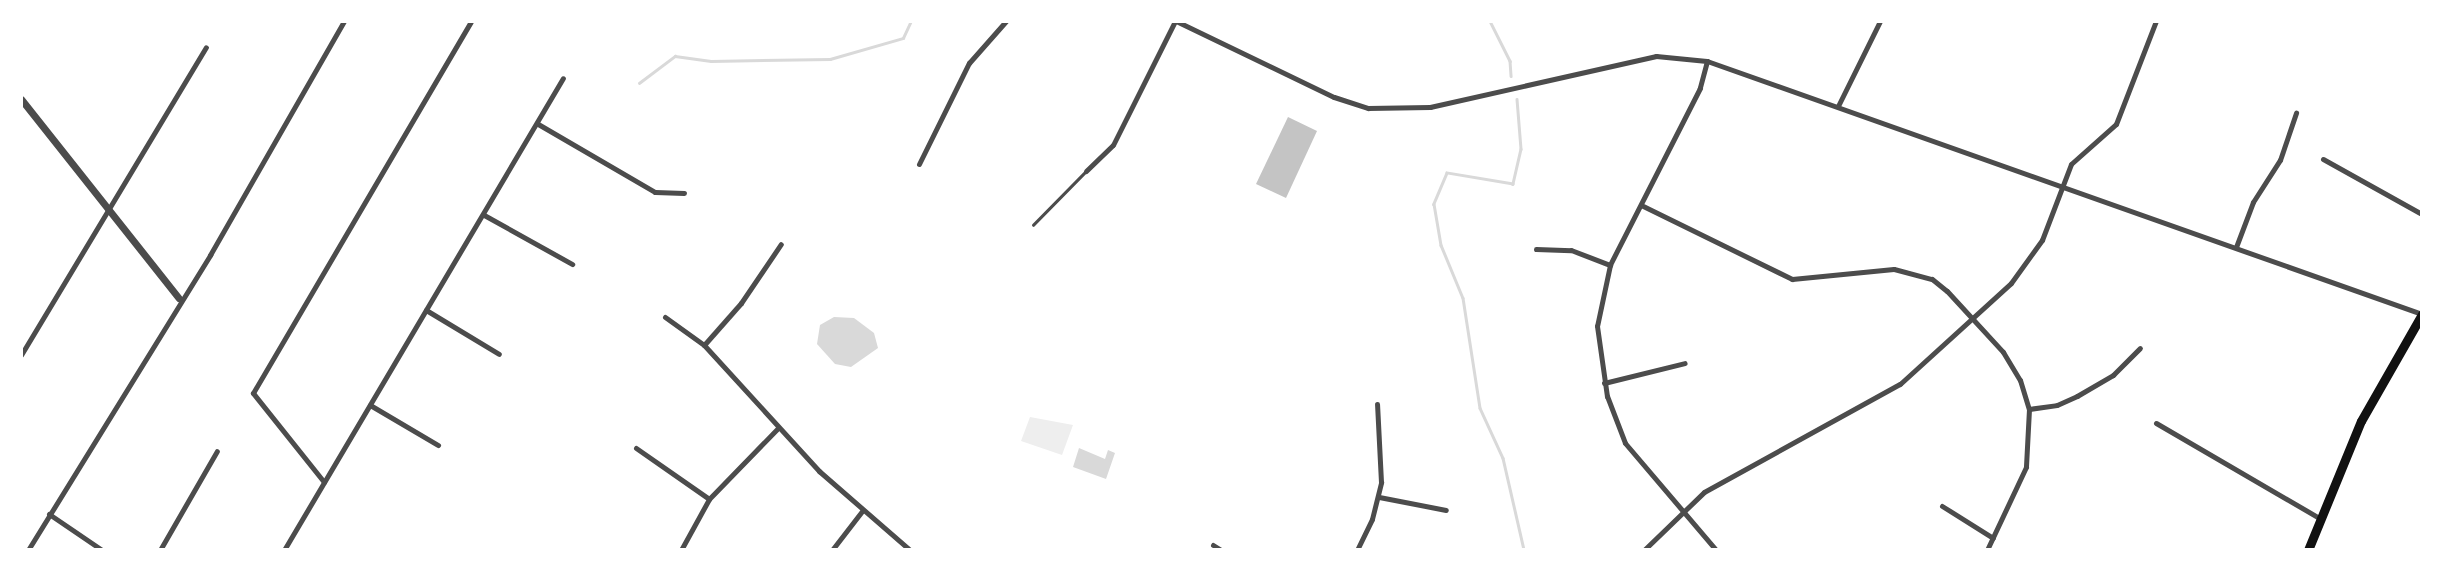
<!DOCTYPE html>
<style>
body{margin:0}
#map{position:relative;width:2443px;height:571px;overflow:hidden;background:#fff;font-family:"Varela Round",sans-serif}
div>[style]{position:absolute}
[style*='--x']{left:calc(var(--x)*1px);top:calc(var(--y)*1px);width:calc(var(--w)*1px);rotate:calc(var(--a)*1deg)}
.green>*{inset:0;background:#eee}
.water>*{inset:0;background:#d9d9d9}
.stream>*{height:2.5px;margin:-1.25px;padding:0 1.25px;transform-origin:1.25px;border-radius:1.25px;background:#d9d9d9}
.building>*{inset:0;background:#c4c4c4}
.service>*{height:2.5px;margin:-1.25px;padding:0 1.25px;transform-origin:1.25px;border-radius:1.25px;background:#4c4c4c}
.minor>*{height:5px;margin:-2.5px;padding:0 2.5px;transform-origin:2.5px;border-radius:2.5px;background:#4c4c4c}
.tertiary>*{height:7px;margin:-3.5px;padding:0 3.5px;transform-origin:3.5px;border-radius:3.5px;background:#4c4c4c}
.primary>*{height:9px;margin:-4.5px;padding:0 4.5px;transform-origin:4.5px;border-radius:4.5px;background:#111}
span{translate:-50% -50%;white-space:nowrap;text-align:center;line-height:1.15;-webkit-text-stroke:7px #fff;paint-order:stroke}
.frame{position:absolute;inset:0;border:23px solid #fff;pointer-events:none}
</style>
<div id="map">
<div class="green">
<i style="clip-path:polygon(1030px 417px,1073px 425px,1062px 455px,1021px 441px)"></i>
</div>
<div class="water">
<i style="clip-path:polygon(834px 317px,854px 318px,874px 333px,878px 348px,851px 367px,835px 364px,817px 344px,820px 325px)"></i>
<i style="clip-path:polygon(1079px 448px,1105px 459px,1108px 450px,1115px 453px,1106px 479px,1073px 467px)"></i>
</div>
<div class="stream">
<i style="--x:1490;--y:21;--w:45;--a:63.4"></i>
<i style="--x:1510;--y:61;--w:15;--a:86"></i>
<i style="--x:639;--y:83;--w:45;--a:-36.9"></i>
<i style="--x:675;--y:56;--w:36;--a:8"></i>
<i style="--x:711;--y:61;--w:119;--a:-1"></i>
<i style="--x:830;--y:59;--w:76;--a:-16"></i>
<i style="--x:903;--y:38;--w:19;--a:-65"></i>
<i style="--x:1517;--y:99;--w:50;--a:85.4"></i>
<i style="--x:1521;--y:149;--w:36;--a:103"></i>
<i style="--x:1513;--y:184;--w:67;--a:-170.5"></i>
<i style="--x:1447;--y:173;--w:34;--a:113"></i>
<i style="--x:1434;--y:204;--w:42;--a:80.3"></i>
<i style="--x:1441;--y:245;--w:57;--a:67.5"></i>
<i style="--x:1463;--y:298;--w:111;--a:81.2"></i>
<i style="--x:1480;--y:408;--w:55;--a:65.3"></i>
<i style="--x:1503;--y:458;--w:94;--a:77.1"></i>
</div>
<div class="building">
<i style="clip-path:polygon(1288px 117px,1317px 131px,1286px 198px,1256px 184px)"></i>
</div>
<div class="service">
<i style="--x:1033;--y:225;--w:76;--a:-45.5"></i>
</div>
<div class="minor">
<i style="--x:1176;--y:21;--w:175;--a:25.7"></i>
<i style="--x:1334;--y:97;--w:36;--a:18"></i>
<i style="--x:1368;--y:108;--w:62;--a:-0.9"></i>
<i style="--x:1430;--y:107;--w:232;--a:-12.7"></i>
<i style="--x:1656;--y:56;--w:51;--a:5.6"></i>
<i style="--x:1707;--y:61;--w:758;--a:19.49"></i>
<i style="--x:1707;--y:61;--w:28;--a:105"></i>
<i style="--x:1700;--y:88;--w:199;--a:117"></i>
<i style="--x:1610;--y:265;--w:62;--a:102"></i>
<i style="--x:1597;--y:326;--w:71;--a:81.9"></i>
<i style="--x:1607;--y:396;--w:50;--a:69"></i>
<i style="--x:1625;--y:443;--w:140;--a:49.6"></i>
<i style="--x:1838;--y:106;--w:95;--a:-63.7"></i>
<i style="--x:538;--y:124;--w:135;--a:30.2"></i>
<i style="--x:655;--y:192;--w:29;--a:2"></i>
<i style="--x:2323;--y:159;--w:113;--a:29.1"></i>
<i style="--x:919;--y:164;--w:113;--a:-63.7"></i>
<i style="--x:969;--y:63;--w:56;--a:-48.6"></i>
<i style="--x:1086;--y:171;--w:37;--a:-44"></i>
<i style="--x:1113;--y:145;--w:139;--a:-63.4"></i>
<i style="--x:1643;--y:206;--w:166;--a:26.1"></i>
<i style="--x:1792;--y:279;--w:102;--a:-5.6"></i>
<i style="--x:1894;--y:269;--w:39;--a:15"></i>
<i style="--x:1932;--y:279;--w:19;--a:39"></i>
<i style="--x:1947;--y:291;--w:83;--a:47.4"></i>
<i style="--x:2003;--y:352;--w:33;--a:59"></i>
<i style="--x:2020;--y:380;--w:30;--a:73"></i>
<i style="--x:2029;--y:409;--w:58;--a:93"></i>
<i style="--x:2026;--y:467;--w:92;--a:115.2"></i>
<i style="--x:484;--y:215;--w:101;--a:29.1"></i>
<i style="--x:2236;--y:247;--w:48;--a:-69.3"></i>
<i style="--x:2253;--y:202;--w:50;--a:-57.3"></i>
<i style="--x:2280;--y:160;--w:50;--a:-71.2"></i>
<i style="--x:1536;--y:249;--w:35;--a:2"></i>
<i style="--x:1571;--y:250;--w:42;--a:21"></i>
<i style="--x:426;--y:310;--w:85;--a:31.1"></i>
<i style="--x:665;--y:317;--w:48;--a:35.7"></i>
<i style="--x:704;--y:345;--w:171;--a:47.6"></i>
<i style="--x:819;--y:471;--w:121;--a:41"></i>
<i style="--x:704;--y:345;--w:56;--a:-48.6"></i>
<i style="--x:741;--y:303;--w:71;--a:-55.9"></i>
<i style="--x:21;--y:355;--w:359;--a:-59"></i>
<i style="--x:1604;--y:383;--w:83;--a:-13.9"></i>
<i style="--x:370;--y:405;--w:79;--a:30.5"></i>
<i style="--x:2029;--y:409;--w:28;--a:-8"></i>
<i style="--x:2057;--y:405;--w:22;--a:-24"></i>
<i style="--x:2077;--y:396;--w:42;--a:-30.3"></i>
<i style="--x:2113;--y:375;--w:38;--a:-45"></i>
<i style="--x:2156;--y:423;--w:191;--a:30.2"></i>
<i style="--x:636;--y:448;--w:89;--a:34.9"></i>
<i style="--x:324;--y:482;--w:114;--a:-128.6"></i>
<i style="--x:253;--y:393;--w:430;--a:-59.6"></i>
<i style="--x:1379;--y:497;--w:68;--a:11"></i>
<i style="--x:1942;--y:506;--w:60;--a:32.1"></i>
<i style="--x:49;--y:514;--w:64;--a:34.2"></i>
<i style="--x:1213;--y:545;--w:9;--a:32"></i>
<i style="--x:28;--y:550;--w:347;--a:-58.3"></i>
<i style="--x:210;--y:255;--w:270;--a:-60.2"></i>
<i style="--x:160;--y:550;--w:114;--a:-60.1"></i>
<i style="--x:284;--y:550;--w:548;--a:-59.41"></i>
<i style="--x:681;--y:550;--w:58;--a:-61.2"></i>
<i style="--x:709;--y:499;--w:99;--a:-45.8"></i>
<i style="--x:832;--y:550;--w:49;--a:-52.4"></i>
<i style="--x:1357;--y:550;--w:34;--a:-64"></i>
<i style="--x:1372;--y:519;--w:38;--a:-76"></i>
<i style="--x:1381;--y:482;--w:78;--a:-92.9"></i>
<i style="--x:1644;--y:550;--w:83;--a:-44"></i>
<i style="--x:1704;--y:492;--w:224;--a:-28.9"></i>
<i style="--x:1900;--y:384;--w:150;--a:-42.3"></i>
<i style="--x:2011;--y:283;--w:53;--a:-54.2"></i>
<i style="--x:2042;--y:240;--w:81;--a:-69.1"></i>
<i style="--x:2071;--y:164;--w:60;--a:-41.6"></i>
<i style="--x:2116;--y:124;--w:110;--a:-68.8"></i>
</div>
<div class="tertiary">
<i style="--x:21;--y:99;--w:254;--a:51.6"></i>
</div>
<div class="primary">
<i style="--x:2308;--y:550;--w:139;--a:-67.7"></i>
<i style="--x:2361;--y:421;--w:123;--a:-60.3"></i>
</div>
<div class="frame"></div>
</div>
